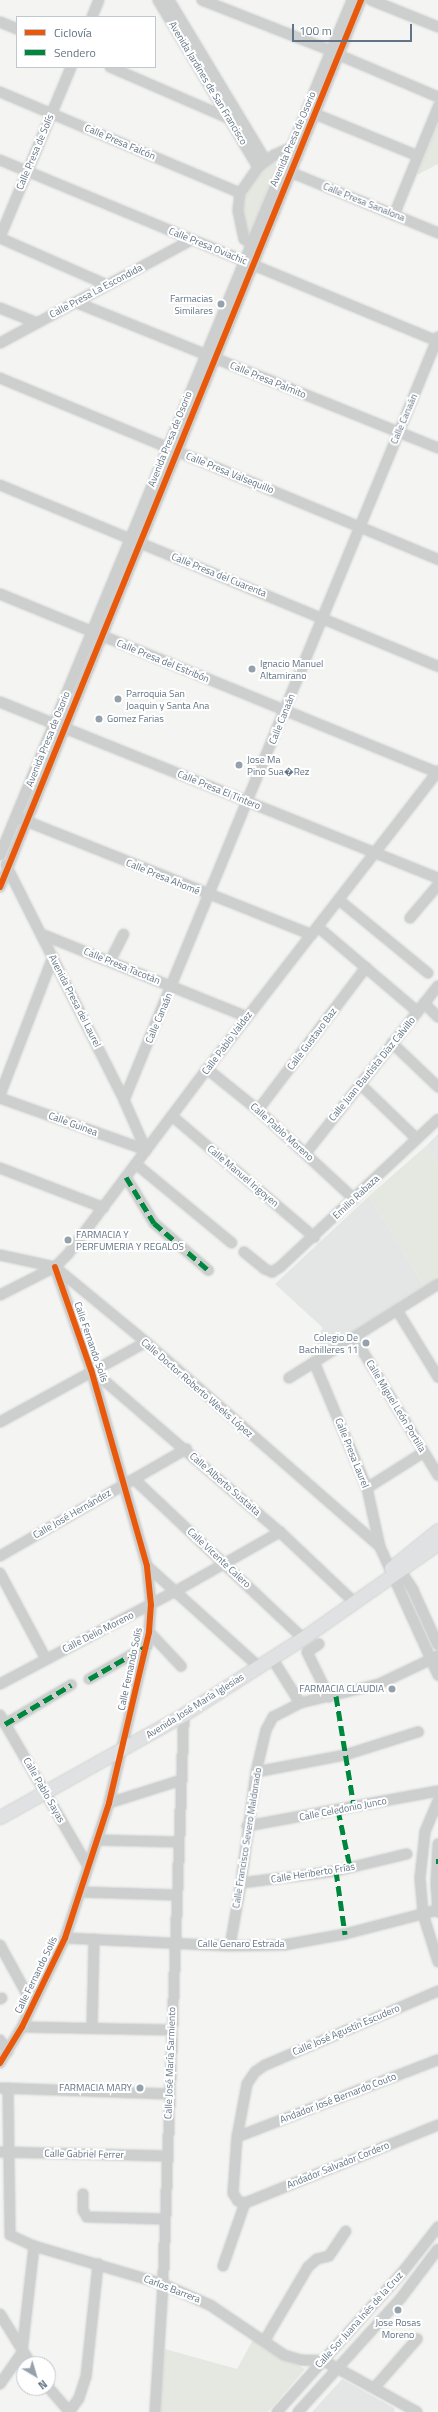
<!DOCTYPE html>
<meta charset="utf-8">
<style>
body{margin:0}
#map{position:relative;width:438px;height:2412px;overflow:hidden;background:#f4f5f2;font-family:"Titillium Web",sans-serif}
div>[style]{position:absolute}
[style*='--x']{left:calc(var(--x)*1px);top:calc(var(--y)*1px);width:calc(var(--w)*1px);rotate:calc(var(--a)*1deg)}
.built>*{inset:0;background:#e4e6e5}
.green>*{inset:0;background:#e4e8e0}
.roads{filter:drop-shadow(0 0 1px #cfd1d1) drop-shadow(0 0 1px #cfd1d1)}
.minor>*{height:10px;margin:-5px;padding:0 5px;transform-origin:5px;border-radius:5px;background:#cdcfcf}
.major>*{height:13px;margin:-6.5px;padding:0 6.5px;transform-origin:6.5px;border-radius:6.5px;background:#e0e1e2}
.quiet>*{height:5px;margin-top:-2.5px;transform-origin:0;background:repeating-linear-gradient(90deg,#00873e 0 10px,transparent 0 15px)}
.cycleway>*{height:6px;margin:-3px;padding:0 3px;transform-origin:3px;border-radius:3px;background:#e8590c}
.dots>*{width:11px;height:11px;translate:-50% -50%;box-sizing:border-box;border:2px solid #fff;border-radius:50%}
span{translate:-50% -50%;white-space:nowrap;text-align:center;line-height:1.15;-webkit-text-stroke:4px #fff;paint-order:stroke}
.street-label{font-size:10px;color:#627485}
.poi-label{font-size:10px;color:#627485}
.right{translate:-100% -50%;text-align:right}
.left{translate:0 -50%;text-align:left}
.legend{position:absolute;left:16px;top:16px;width:140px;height:52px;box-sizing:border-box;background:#fff;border:1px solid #c0c7ce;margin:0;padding:5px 7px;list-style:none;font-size:12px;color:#627485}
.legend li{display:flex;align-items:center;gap:8px;height:20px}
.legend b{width:20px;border:1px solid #c0c7ce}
.north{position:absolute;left:16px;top:2356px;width:40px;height:40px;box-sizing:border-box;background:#fff;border:1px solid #c0c7ce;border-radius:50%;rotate:142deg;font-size:11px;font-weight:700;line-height:16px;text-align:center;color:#627485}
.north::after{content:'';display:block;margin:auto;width:14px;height:18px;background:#95a1ab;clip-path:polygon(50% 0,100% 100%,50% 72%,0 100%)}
.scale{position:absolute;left:292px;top:24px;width:120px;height:18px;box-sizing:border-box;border:2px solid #627485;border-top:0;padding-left:5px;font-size:12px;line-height:14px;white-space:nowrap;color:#627485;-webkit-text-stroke:3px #fff;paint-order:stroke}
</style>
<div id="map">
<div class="built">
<i style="clip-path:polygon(438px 1134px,438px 1163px,427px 1145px)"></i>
<i style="clip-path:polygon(369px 1196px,425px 1287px,320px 1353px,315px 1338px,323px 1328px,275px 1284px)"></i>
<i style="clip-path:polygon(342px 2379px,394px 2408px,395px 2412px,312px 2412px)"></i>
</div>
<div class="green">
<i style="clip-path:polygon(438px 123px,438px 164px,417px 175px)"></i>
<i style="clip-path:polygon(280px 157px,248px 239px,242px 212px,244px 199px,249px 186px,265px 166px)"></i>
<i style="clip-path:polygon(427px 1145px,438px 1163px,438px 1279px,425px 1287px,369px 1196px)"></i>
<i style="clip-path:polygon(254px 2338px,283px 2358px,305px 2369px,268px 2412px,160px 2412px,165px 2349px,237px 2369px)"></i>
</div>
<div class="roads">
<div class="minor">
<i style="--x:158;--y:0;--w:195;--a:59.1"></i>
<i style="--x:169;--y:0;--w:188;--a:58.9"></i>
<i style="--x:202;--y:0;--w:140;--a:21.4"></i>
<i style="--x:371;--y:0;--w:72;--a:21.9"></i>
<i style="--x:92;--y:17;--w:18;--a:-68"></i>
<i style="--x:0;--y:22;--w:18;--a:22"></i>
<i style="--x:339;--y:55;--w:108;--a:23"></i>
<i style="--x:110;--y:67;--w:129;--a:23.4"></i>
<i style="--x:0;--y:92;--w:260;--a:22.8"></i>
<i style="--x:315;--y:114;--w:111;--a:22.2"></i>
<i style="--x:0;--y:160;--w:474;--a:22.5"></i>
<i style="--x:290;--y:172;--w:160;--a:22.4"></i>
<i style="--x:394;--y:215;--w:117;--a:-67.8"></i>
<i style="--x:0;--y:237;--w:184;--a:-67.3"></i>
<i style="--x:0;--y:238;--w:117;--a:23.7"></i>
<i style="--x:257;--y:249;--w:16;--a:-142"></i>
<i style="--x:244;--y:239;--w:29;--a:-102"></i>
<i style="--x:238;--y:211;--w:18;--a:-84"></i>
<i style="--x:240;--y:193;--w:32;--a:-55"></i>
<i style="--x:258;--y:167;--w:20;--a:-37"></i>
<i style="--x:274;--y:155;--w:24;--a:-24"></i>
<i style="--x:75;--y:302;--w:391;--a:21.9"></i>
<i style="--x:0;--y:308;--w:40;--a:22"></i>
<i style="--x:0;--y:343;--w:217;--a:-28.3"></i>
<i style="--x:0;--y:378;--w:474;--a:22.5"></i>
<i style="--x:0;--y:485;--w:474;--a:22.5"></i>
<i style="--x:0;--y:594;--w:472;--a:22.2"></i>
<i style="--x:0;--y:702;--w:472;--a:21.9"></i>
<i style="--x:21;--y:819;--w:313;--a:21.7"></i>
<i style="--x:0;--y:855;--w:925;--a:-67.62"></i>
<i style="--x:6;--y:865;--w:263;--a:63.3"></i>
<i style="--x:124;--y:1100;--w:55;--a:66.3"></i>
<i style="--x:0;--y:887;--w:958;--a:-67.85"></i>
<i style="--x:339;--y:900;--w:115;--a:39.4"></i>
<i style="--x:410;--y:918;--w:43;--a:-49.7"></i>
<i style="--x:318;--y:927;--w:131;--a:40.4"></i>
<i style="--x:41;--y:934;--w:222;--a:21.9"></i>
<i style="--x:110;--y:961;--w:30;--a:-63"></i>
<i style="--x:424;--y:1003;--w:20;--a:45"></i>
<i style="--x:392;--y:1043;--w:64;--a:43.7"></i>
<i style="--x:207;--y:1069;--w:65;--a:38.8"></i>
<i style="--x:258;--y:1110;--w:131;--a:42.8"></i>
<i style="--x:360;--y:1084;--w:79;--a:44"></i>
<i style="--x:0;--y:1095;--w:148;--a:-69"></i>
<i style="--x:0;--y:1098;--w:155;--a:19.6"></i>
<i style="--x:124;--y:1100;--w:825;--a:-67.63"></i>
<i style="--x:258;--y:1110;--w:179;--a:-52.9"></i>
<i style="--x:172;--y:1116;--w:187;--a:40.4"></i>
<i style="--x:306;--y:1153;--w:213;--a:-51.7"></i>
<i style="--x:136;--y:1164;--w:124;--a:39.5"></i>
<i style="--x:0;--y:1168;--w:111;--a:21"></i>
<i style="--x:126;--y:1177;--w:54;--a:58.7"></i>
<i style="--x:154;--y:1223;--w:72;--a:41"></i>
<i style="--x:244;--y:1252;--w:27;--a:39"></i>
<i style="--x:265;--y:1269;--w:8;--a:23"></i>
<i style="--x:272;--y:1272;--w:9;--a:-32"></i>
<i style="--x:280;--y:1267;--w:216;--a:-43.1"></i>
<i style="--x:0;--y:1255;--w:56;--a:12.3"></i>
<i style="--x:55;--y:1267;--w:118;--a:39.5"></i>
<i style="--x:146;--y:1342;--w:311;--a:41.2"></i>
<i style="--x:0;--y:1295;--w:62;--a:-27"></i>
<i style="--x:55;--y:1267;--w:18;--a:-45"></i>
<i style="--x:68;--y:1254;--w:231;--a:-53.1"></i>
<i style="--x:207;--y:1069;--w:377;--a:-52.2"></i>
<i style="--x:397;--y:1310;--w:79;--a:58.5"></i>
<i style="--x:354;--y:1337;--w:162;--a:58.7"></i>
<i style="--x:314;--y:1362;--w:137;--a:67.2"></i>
<i style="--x:367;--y:1488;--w:60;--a:77.6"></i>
<i style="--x:380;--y:1547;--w:141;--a:65.6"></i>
<i style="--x:92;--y:1370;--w:248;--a:40.8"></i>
<i style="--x:280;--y:1532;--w:102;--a:43.4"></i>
<i style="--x:289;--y:1378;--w:176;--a:-32.2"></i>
<i style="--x:0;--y:1422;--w:166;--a:-28.7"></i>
<i style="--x:134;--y:1479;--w:232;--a:43.3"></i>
<i style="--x:367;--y:1488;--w:67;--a:-32.3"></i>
<i style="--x:0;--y:1556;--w:215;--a:-29.9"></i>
<i style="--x:397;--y:1565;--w:30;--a:57"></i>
<i style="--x:413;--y:1590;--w:60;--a:65.6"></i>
<i style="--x:147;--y:1566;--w:149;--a:42"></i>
<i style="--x:0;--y:1573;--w:98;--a:61.9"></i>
<i style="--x:149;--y:1632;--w:47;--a:46.7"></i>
<i style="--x:319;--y:1644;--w:14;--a:146"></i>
<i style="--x:307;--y:1652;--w:50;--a:63.9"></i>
<i style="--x:272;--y:1658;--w:53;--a:58.1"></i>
<i style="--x:89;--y:1679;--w:67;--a:-29.6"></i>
<i style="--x:0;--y:1684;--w:199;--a:-27.9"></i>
<i style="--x:176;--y:1591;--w:120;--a:-29.6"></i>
<i style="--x:0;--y:1715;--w:175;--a:59.8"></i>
<i style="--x:5;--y:1724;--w:77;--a:-30.6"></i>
<i style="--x:256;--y:1772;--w:91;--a:-10.8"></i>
<i style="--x:345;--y:1755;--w:77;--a:-17.5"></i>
<i style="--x:438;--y:1801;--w:34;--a:113"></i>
<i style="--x:425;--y:1832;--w:46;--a:96.2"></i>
<i style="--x:420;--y:1878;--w:36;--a:85"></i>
<i style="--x:423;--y:1914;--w:50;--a:72.6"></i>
<i style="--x:109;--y:1803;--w:76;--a:-17.7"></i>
<i style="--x:247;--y:1826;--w:194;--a:-10.4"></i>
<i style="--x:97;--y:1840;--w:81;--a:1.4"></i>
<i style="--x:438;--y:1844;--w:40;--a:92.9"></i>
<i style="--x:436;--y:1884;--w:28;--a:86"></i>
<i style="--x:241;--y:1883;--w:96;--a:-7.2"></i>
<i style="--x:336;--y:1871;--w:73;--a:-13.5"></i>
<i style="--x:80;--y:1892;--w:96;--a:1.8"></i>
<i style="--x:65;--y:1938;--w:165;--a:2.8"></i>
<i style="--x:230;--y:1946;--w:54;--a:-1.1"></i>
<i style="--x:284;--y:1945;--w:62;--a:-10.2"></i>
<i style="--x:345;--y:1934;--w:95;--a:-14.6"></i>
<i style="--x:0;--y:1945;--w:68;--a:61.2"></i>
<i style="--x:230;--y:1946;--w:64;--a:-80.1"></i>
<i style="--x:241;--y:1883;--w:112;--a:-82.3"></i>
<i style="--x:256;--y:1772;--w:43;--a:-76.6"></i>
<i style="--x:266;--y:1730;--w:15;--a:-62"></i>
<i style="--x:273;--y:1717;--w:30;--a:-27"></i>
<i style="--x:300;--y:1703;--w:81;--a:-13.5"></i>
<i style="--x:379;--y:1684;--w:65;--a:-25.4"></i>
<i style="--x:438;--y:1991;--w:188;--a:156.8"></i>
<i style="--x:265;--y:2065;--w:12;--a:145"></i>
<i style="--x:255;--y:2072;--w:14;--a:124"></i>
<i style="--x:247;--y:2084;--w:54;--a:100.7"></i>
<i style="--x:237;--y:2137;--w:56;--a:94.1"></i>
<i style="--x:233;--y:2193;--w:9;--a:58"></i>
<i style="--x:238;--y:2201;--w:7;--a:16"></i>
<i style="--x:245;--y:2203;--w:208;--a:-22"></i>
<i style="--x:0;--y:1999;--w:2;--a:-27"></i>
<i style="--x:22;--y:2027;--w:150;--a:1.1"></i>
<i style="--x:92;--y:2028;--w:89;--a:-88.7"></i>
<i style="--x:0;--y:2040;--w:14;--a:56"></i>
<i style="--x:0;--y:2063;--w:42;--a:-58.6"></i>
<i style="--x:22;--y:2027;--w:99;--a:-64.2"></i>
<i style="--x:65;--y:1938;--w:142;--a:-71.9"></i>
<i style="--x:109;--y:1803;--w:176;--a:-76.8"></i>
<i style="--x:149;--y:1632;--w:27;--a:-86"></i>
<i style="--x:151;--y:1605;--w:39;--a:-96"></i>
<i style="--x:147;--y:1566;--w:204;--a:-105.9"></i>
<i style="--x:91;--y:1370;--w:109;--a:-109.3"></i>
<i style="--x:0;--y:2088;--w:169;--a:2"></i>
<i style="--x:8;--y:2088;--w:147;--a:89.2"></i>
<i style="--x:10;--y:2235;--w:26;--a:25"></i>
<i style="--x:34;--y:2246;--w:134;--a:16.4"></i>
<i style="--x:163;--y:2284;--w:51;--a:24.1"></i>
<i style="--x:210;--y:2305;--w:89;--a:34"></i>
<i style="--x:284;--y:2355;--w:18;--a:16"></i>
<i style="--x:301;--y:2360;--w:23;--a:2"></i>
<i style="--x:324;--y:2361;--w:106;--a:28.7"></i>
<i style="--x:237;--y:2137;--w:215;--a:-21"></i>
<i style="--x:0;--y:2152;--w:167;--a:1.4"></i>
<i style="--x:83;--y:2194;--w:16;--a:90"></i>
<i style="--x:83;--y:2210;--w:8;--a:60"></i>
<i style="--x:87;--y:2217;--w:78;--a:1.5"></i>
<i style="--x:223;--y:2266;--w:67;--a:-70.8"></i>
<i style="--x:0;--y:2314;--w:59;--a:58.2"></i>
<i style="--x:265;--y:2340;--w:85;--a:-59.5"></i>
<i style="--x:308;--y:2267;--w:12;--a:-42"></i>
<i style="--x:317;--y:2259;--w:12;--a:-14"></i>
<i style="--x:329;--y:2256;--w:30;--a:-56"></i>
<i style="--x:0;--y:2384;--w:39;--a:-55"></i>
<i style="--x:22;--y:2352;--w:107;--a:-83.5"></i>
<i style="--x:48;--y:2387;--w:33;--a:49"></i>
<i style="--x:375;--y:2387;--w:64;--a:-48.8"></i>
<i style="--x:69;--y:2412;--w:17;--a:-54"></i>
<i style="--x:79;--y:2398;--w:22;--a:-72"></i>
<i style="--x:86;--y:2377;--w:114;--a:-83.9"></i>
<i style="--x:155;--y:2412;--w:128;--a:-86.4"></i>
<i style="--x:163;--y:2284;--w:570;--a:-87.89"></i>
<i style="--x:277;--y:2412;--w:186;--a:-48.1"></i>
<i style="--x:401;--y:2274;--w:60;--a:-51.8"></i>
<i style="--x:298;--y:2412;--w:154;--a:-47.9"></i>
<i style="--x:401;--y:2298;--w:61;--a:-52.9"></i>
</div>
<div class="major">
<i style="--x:391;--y:1568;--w:60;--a:-39"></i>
<i style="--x:0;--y:1817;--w:211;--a:-29.2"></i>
<i style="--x:184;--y:1714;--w:141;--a:-32.6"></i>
<i style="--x:303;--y:1638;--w:165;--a:-35.1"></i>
</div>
</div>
<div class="quiet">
<i style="--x:126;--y:1177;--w:54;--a:58.7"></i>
<i style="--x:154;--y:1223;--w:72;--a:41"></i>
<i style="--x:89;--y:1679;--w:67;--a:-29.6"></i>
<i style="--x:336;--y:1696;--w:112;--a:80.8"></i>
<i style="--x:5;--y:1724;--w:77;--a:-30.6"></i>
<i style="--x:338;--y:1810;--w:58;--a:78.1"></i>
<i style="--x:436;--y:1861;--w:2;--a:0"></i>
<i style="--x:336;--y:1871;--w:64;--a:81.9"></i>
</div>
<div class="cycleway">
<i style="--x:0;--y:887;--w:958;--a:-67.85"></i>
<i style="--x:0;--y:2063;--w:42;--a:-58.6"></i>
<i style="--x:22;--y:2027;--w:99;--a:-64.2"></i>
<i style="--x:65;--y:1938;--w:142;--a:-71.9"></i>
<i style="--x:109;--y:1803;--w:176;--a:-76.8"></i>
<i style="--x:149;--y:1632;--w:27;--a:-86"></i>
<i style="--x:151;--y:1605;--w:39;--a:-96"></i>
<i style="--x:147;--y:1566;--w:204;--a:-105.9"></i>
<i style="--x:91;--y:1370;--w:109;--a:-109.3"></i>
</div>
<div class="dots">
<i style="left:221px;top:304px;background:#95a1ab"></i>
<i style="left:252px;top:669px;background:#95a1ab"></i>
<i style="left:118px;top:699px;background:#95a1ab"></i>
<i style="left:99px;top:719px;background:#95a1ab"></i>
<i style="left:239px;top:765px;background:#95a1ab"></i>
<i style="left:68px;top:1240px;background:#95a1ab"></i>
<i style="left:366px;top:1343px;background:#95a1ab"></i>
<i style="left:392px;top:1689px;background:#95a1ab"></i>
<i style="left:140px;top:2088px;background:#95a1ab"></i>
<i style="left:398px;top:2310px;background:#95a1ab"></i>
</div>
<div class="street-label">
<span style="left:208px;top:83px;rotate:59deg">Avenida Jardines de San Francisco</span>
<span style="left:293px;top:139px;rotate:-67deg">Avenida Presa de Osorio</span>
<span style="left:120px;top:142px;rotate:23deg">Calle Presa Falcón</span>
<span style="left:35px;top:152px;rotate:-67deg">Calle Presa de Solís</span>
<span style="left:364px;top:202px;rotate:22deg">Calle Presa Sanalona</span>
<span style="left:208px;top:246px;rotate:22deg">Calle Presa Oviachic</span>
<span style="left:96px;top:291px;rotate:-28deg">Calle Presa La Escondida</span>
<span style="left:268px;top:380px;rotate:22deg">Calle Presa Palmito</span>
<span style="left:404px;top:419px;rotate:-67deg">Calle Canaán</span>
<span style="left:170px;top:439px;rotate:-68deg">Avenida Presa de Osorio</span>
<span style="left:230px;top:473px;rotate:22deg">Calle Presa Valsequillo</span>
<span style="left:219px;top:575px;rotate:22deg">Calle Presa del Cuarenta</span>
<span style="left:163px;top:661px;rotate:22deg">Calle Presa del Estribón</span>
<span style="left:282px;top:719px;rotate:-68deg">Calle Canaán</span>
<span style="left:48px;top:739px;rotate:-68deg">Avenida Presa de Osorio</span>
<span style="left:219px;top:790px;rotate:22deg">Calle Presa El Tintero</span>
<span style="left:163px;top:877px;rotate:22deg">Calle Presa Ahomé</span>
<span style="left:122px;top:966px;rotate:22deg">Calle Presa Tacotán</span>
<span style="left:75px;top:1001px;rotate:63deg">Avenida Presa del Laurel</span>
<span style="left:159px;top:1018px;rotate:-67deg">Calle Canaán</span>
<span style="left:312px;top:1039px;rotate:-53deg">Calle Gustavo Baz</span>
<span style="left:227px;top:1043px;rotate:-53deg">Calle Pablo Valdez</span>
<span style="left:372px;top:1069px;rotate:-51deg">Calle Juan Bautista Díaz Calvillo</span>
<span style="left:73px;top:1124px;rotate:20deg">Calle Guinea</span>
<span style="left:282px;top:1132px;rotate:42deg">Calle Pablo Moreno</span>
<span style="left:243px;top:1176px;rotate:40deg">Calle Manuel Irigoyen</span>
<span style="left:356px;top:1197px;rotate:-43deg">Emilio Rabaza</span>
<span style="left:91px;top:1342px;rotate:71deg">Calle Fernando Solís</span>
<span style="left:197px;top:1388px;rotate:41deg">Calle Doctor Roberto Weeks López</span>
<span style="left:396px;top:1406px;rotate:59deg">Calle Miguel León Portilla</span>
<span style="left:352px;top:1453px;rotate:68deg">Calle Presa Laurel</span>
<span style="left:225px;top:1484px;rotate:41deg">Calle Alberto Sustaita</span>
<span style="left:72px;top:1514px;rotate:-30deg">Calle José Hernández</span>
<span style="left:219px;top:1558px;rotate:43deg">Calle Vicente Calero</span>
<span style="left:98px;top:1632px;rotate:-27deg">Calle Delio Moreno</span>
<span style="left:130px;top:1669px;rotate:-78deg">Calle Fernando Solís</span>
<span style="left:195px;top:1706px;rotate:-32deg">Avenida José María Iglesias</span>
<span style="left:44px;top:1790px;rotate:60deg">Calle Pablo Sayas</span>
<span style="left:343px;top:1809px;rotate:-11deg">Calle Celedonio Junco</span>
<span style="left:247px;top:1838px;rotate:-81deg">Calle Francisco Severo Maldonado</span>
<span style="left:313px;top:1873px;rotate:-9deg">Calle Heriberto Frías</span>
<span style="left:241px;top:1944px">Calle Genaro Estrada</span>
<span style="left:36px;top:1975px;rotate:-64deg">Calle Fernando Solís</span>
<span style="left:346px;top:2030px;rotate:-23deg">Calle José Agustín Escudero</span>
<span style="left:170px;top:2063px;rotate:-88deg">Calle José María Sarmiento</span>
<span style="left:338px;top:2098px;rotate:-21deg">Andador José Bernardo Couto</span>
<span style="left:84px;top:2154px;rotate:1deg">Calle Gabriel Ferrer</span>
<span style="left:338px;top:2165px;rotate:-22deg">Andador Salvador Cordero</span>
<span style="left:172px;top:2289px;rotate:21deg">Carlos Barrera</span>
<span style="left:359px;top:2320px;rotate:-48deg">Calle Sor Juana Inés de la Cruz</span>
</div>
<div class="poi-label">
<span class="right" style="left:213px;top:304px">Farmacias<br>Similares</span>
<span class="left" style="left:260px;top:669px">Ignacio Manuel<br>Altamirano</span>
<span class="left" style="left:126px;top:699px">Parroquia San<br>Joaquin y Santa Ana</span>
<span class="left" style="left:107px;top:719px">Gomez Farias</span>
<span class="left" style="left:247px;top:765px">Jose Ma<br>Pino Sua�Rez</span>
<span class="left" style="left:76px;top:1240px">FARMACIA Y<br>PERFUMERIA Y REGALOS</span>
<span class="right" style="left:358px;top:1343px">Colegio De<br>Bachilleres 11</span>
<span class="right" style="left:384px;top:1689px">FARMACIA CLAUDIA</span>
<span class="right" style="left:132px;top:2088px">FARMACIA MARY</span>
<span style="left:398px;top:2328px">Jose Rosas<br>Moreno</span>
</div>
<ul class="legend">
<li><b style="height:5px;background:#e8590c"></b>Ciclovía</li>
<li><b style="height:5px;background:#00873e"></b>Sendero</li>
</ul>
<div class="north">N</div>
<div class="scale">100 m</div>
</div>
